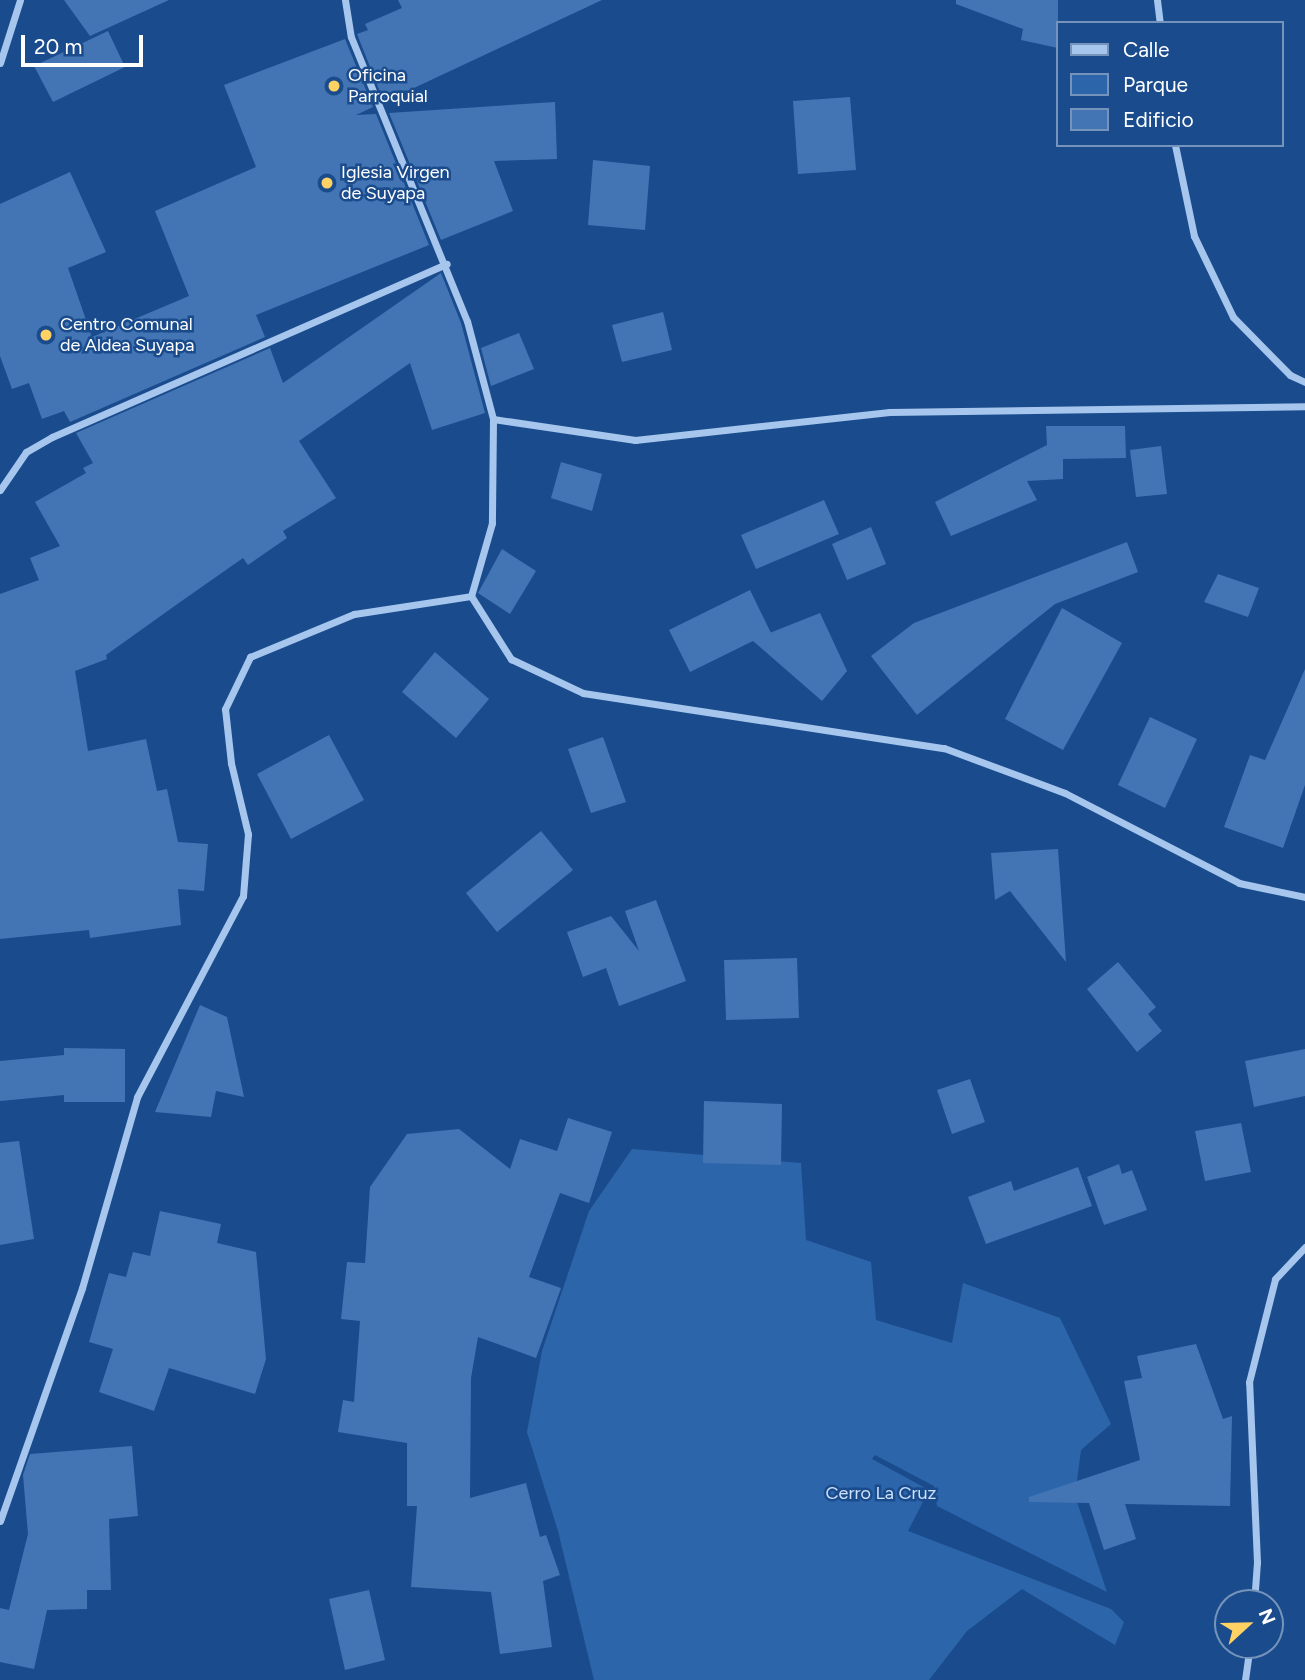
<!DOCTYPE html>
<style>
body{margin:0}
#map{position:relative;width:1305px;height:1680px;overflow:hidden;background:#1a4c8d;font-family:Figtree,sans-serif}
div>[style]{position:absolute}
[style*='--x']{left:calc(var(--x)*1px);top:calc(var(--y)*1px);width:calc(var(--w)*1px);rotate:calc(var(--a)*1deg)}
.green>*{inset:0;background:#2d65ab}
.building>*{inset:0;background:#4375b5}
.street>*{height:7px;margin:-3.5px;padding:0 3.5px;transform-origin:3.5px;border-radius:3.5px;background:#a6c6ee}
.dots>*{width:19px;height:19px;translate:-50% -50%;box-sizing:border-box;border:4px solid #1a4c8d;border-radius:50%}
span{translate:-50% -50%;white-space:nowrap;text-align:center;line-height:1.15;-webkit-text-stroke:5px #1a4c8d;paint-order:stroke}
.poi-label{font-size:18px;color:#fff}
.left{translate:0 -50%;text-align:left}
.park-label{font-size:18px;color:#cce1fa}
.legend{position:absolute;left:1056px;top:21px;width:228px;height:126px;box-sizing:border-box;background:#1a4c8d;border:2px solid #7694bb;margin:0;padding:9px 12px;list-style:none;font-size:21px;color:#fff}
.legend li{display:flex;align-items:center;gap:14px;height:35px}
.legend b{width:35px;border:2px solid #7694bb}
.north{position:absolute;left:1214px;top:1589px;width:70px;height:70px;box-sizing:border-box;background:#1a4c8d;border:2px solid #7694bb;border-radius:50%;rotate:68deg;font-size:19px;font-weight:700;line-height:28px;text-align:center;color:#fff}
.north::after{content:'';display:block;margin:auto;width:24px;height:32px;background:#ffd263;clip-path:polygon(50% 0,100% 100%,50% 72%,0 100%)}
.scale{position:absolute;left:21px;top:35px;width:122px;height:32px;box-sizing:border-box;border:4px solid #fff;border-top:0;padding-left:9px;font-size:21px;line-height:24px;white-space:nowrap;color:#fff;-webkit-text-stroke:5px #1a4c8d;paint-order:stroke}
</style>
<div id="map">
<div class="green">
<i style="clip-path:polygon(632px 1149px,801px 1163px,806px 1240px,871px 1262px,876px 1320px,952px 1343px,963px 1283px,1060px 1318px,1111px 1424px,1081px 1450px,1075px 1496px,1107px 1592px,937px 1506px,934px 1486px,875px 1455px,872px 1459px,929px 1490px,908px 1531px,1111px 1609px,1124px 1622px,1115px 1645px,1022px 1589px,967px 1631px,929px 1680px,594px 1680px,558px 1531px,527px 1432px,542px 1351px,589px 1211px)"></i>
</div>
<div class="building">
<i style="clip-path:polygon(64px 0,169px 0,90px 36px)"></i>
<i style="clip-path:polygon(398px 0,602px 0,384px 102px,357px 34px,368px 30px,365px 24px,402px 8px)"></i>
<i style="clip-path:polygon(956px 0,1058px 0,1058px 48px,1021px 40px,1023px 29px,956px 4px)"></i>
<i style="clip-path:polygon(108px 31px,125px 67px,53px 102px,34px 66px)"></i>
<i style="clip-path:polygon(345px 39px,373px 107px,356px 115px,376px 114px,429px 245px,256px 315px,265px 337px,70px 422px,64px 411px,42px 419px,29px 383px,12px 389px,0 356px,0 204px,70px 172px,106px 252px,68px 268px,92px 337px,189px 296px,155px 211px,256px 167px,224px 85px)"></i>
<i style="clip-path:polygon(850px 97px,856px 170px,798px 174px,793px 101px)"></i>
<i style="clip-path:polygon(555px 102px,557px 159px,494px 161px,513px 211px,441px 240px,389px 113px)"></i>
<i style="clip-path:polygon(593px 160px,650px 166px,645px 230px,588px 225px)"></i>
<i style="clip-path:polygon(441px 273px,461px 323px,485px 413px,432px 430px,410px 363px,299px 441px,336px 498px,283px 531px,287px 538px,248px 565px,243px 558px,176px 605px,106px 655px,107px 659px,75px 671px,88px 751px,146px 739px,157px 791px,167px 789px,178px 842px,208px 844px,204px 891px,178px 889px,181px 925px,90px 938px,89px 930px,0 939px,0 594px,39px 580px,30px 558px,60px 546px,35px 502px,86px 473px,83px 468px,93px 463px,76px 433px,270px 348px,283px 383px)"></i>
<i style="clip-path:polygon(663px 312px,672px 350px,622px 362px,612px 325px)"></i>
<i style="clip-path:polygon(519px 333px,534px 369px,491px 386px,481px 348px)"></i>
<i style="clip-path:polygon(1046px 426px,1125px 426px,1126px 458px,1063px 459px,1063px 479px,1027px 481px,1037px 500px,951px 536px,935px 502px,1047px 445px)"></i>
<i style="clip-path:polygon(1161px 446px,1167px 494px,1136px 497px,1130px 450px)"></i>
<i style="clip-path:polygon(561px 462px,602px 474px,592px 511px,551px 498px)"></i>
<i style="clip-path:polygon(824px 500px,839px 534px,756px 569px,741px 535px)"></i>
<i style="clip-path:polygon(871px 527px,886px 564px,847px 580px,832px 544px)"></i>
<i style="clip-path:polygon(1127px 542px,1138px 572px,1055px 604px,917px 715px,871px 656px,914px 623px)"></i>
<i style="clip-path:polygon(502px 549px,536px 571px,510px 614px,478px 593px)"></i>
<i style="clip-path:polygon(1218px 574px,1259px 588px,1248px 617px,1204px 602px)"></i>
<i style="clip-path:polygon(750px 590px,771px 633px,762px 636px,820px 613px,847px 671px,822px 701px,753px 641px,690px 672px,669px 630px)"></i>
<i style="clip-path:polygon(1062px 608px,1122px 643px,1063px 750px,1005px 719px)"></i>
<i style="clip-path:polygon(435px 652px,489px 699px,456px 738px,402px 692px)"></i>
<i style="clip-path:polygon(1305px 669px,1305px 785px,1283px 848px,1224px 827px,1250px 755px,1265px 760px)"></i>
<i style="clip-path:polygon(1150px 717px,1197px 739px,1165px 808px,1118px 785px)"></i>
<i style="clip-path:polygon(329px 735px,364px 800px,291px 839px,257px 774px)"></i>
<i style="clip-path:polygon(603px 737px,626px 802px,591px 813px,568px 749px)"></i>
<i style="clip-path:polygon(541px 831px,573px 870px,497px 932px,466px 893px)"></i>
<i style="clip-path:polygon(1058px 849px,1066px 962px,1010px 891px,995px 900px,991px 853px)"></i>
<i style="clip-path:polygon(656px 900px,686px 981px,619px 1006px,606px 968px,583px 977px,567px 932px,611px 916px,639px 951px,625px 911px)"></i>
<i style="clip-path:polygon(797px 958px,799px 1018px,726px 1020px,724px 960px)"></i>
<i style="clip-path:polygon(1118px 962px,1156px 1007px,1148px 1014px,1162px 1031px,1137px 1052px,1087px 989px)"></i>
<i style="clip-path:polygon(200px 1005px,227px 1017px,244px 1097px,216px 1091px,211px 1117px,155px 1112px)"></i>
<i style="clip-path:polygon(64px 1048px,125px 1049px,125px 1102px,64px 1102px,64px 1095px,0 1101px,0 1061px,64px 1055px)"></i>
<i style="clip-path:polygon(1305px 1049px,1305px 1096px,1254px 1107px,1245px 1061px)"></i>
<i style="clip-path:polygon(970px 1079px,985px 1122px,952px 1134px,937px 1090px)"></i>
<i style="clip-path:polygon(704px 1101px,782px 1104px,781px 1165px,703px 1163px)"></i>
<i style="clip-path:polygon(568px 1118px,612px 1132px,589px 1203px,560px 1193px,529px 1277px,561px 1288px,536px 1358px,478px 1337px,471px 1378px,470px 1498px,526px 1483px,540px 1537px,546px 1535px,560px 1575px,543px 1581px,552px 1647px,500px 1654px,491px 1592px,411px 1587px,417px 1506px,407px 1506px,407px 1443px,338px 1432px,343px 1400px,354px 1402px,360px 1321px,341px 1319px,347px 1262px,365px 1263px,370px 1187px,407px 1134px,459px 1129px,510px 1169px,520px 1139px,557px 1151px)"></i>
<i style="clip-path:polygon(1241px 1123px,1251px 1172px,1205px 1181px,1195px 1131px)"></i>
<i style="clip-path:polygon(19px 1141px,34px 1239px,0 1245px,0 1143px)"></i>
<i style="clip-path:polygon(1119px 1164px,1122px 1174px,1132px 1170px,1147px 1210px,1104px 1225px,1087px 1177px)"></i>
<i style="clip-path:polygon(1078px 1167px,1092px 1206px,986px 1244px,968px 1197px,1011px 1181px,1014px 1191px)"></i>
<i style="clip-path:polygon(160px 1211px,221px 1224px,217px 1243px,256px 1252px,266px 1359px,255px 1394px,169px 1368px,154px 1411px,99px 1392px,113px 1349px,89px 1342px,109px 1273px,126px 1277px,133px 1252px,150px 1256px)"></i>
<i style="clip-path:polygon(1196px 1344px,1223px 1419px,1232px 1416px,1230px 1506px,1125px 1504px,1136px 1539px,1104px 1550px,1089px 1503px,1029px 1502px,1029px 1497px,1140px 1460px,1124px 1381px,1142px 1378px,1137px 1356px)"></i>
<i style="clip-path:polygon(132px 1446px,138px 1516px,109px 1519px,111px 1590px,87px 1590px,87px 1609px,47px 1610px,34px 1669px,0 1662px,0 1608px,9px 1610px,28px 1534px,23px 1475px,30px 1454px)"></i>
<i style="clip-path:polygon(369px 1590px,385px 1660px,345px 1670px,329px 1599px)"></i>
</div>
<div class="street">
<i style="--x:345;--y:0;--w:37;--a:81"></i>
<i style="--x:351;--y:37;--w:307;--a:67.8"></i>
<i style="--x:467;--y:321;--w:101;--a:75.1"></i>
<i style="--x:493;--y:419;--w:104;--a:90.6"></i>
<i style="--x:492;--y:523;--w:76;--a:106"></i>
<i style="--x:471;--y:596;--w:75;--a:57.6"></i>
<i style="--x:511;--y:659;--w:80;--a:25.3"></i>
<i style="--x:583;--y:693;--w:365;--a:8.7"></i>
<i style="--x:944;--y:748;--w:129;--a:20.4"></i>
<i style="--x:1065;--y:793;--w:196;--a:27.3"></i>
<i style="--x:1239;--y:883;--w:67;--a:12"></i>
<i style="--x:1157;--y:0;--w:23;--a:83"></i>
<i style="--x:0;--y:63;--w:66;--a:-72.4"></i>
<i style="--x:1175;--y:145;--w:93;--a:78.2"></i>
<i style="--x:1194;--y:236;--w:90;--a:64.3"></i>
<i style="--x:1233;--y:317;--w:81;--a:45.5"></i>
<i style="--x:1290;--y:375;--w:17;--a:25"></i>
<i style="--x:493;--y:419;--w:144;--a:8.4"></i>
<i style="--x:635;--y:440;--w:256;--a:-6.3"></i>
<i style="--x:889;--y:412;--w:416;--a:-0.8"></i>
<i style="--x:0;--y:490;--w:46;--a:-55.6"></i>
<i style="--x:26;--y:452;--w:30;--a:-30"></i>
<i style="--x:52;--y:437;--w:431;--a:-23.7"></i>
<i style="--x:0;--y:1521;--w:247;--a:-70.6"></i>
<i style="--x:82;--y:1288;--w:199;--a:-73.9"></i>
<i style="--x:137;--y:1097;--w:227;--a:-62.2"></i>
<i style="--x:243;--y:896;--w:62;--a:-85.4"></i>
<i style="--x:248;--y:834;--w:73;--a:-103.5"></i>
<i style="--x:231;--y:763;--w:54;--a:-96.3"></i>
<i style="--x:225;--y:709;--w:58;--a:-64.3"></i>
<i style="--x:250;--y:657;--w:113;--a:-22.5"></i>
<i style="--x:354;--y:614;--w:118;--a:-8.7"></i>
<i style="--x:1254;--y:1603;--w:41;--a:-85.8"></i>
<i style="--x:1257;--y:1562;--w:180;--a:-92.5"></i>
<i style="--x:1249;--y:1382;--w:106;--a:-75.8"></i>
<i style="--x:1275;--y:1279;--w:44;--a:-46.8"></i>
<i style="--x:1245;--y:1680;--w:35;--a:-82"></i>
</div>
<div class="dots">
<i style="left:334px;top:86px;background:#ffd263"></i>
<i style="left:327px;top:183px;background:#ffd263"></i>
<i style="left:46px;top:335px;background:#ffd263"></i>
</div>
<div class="poi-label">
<span class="left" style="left:348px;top:86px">Oficina<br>Parroquial</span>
<span class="left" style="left:341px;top:183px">Iglesia Virgen<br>de Suyapa</span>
<span class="left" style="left:60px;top:335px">Centro Comunal<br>de Aldea Suyapa</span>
</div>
<div class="park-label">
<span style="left:881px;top:1493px">Cerro La Cruz</span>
</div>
<ul class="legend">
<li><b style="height:9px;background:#a6c6ee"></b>Calle</li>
<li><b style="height:19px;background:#2d65ab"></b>Parque</li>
<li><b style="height:19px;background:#4375b5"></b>Edificio</li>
</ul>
<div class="north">N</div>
<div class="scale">20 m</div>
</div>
